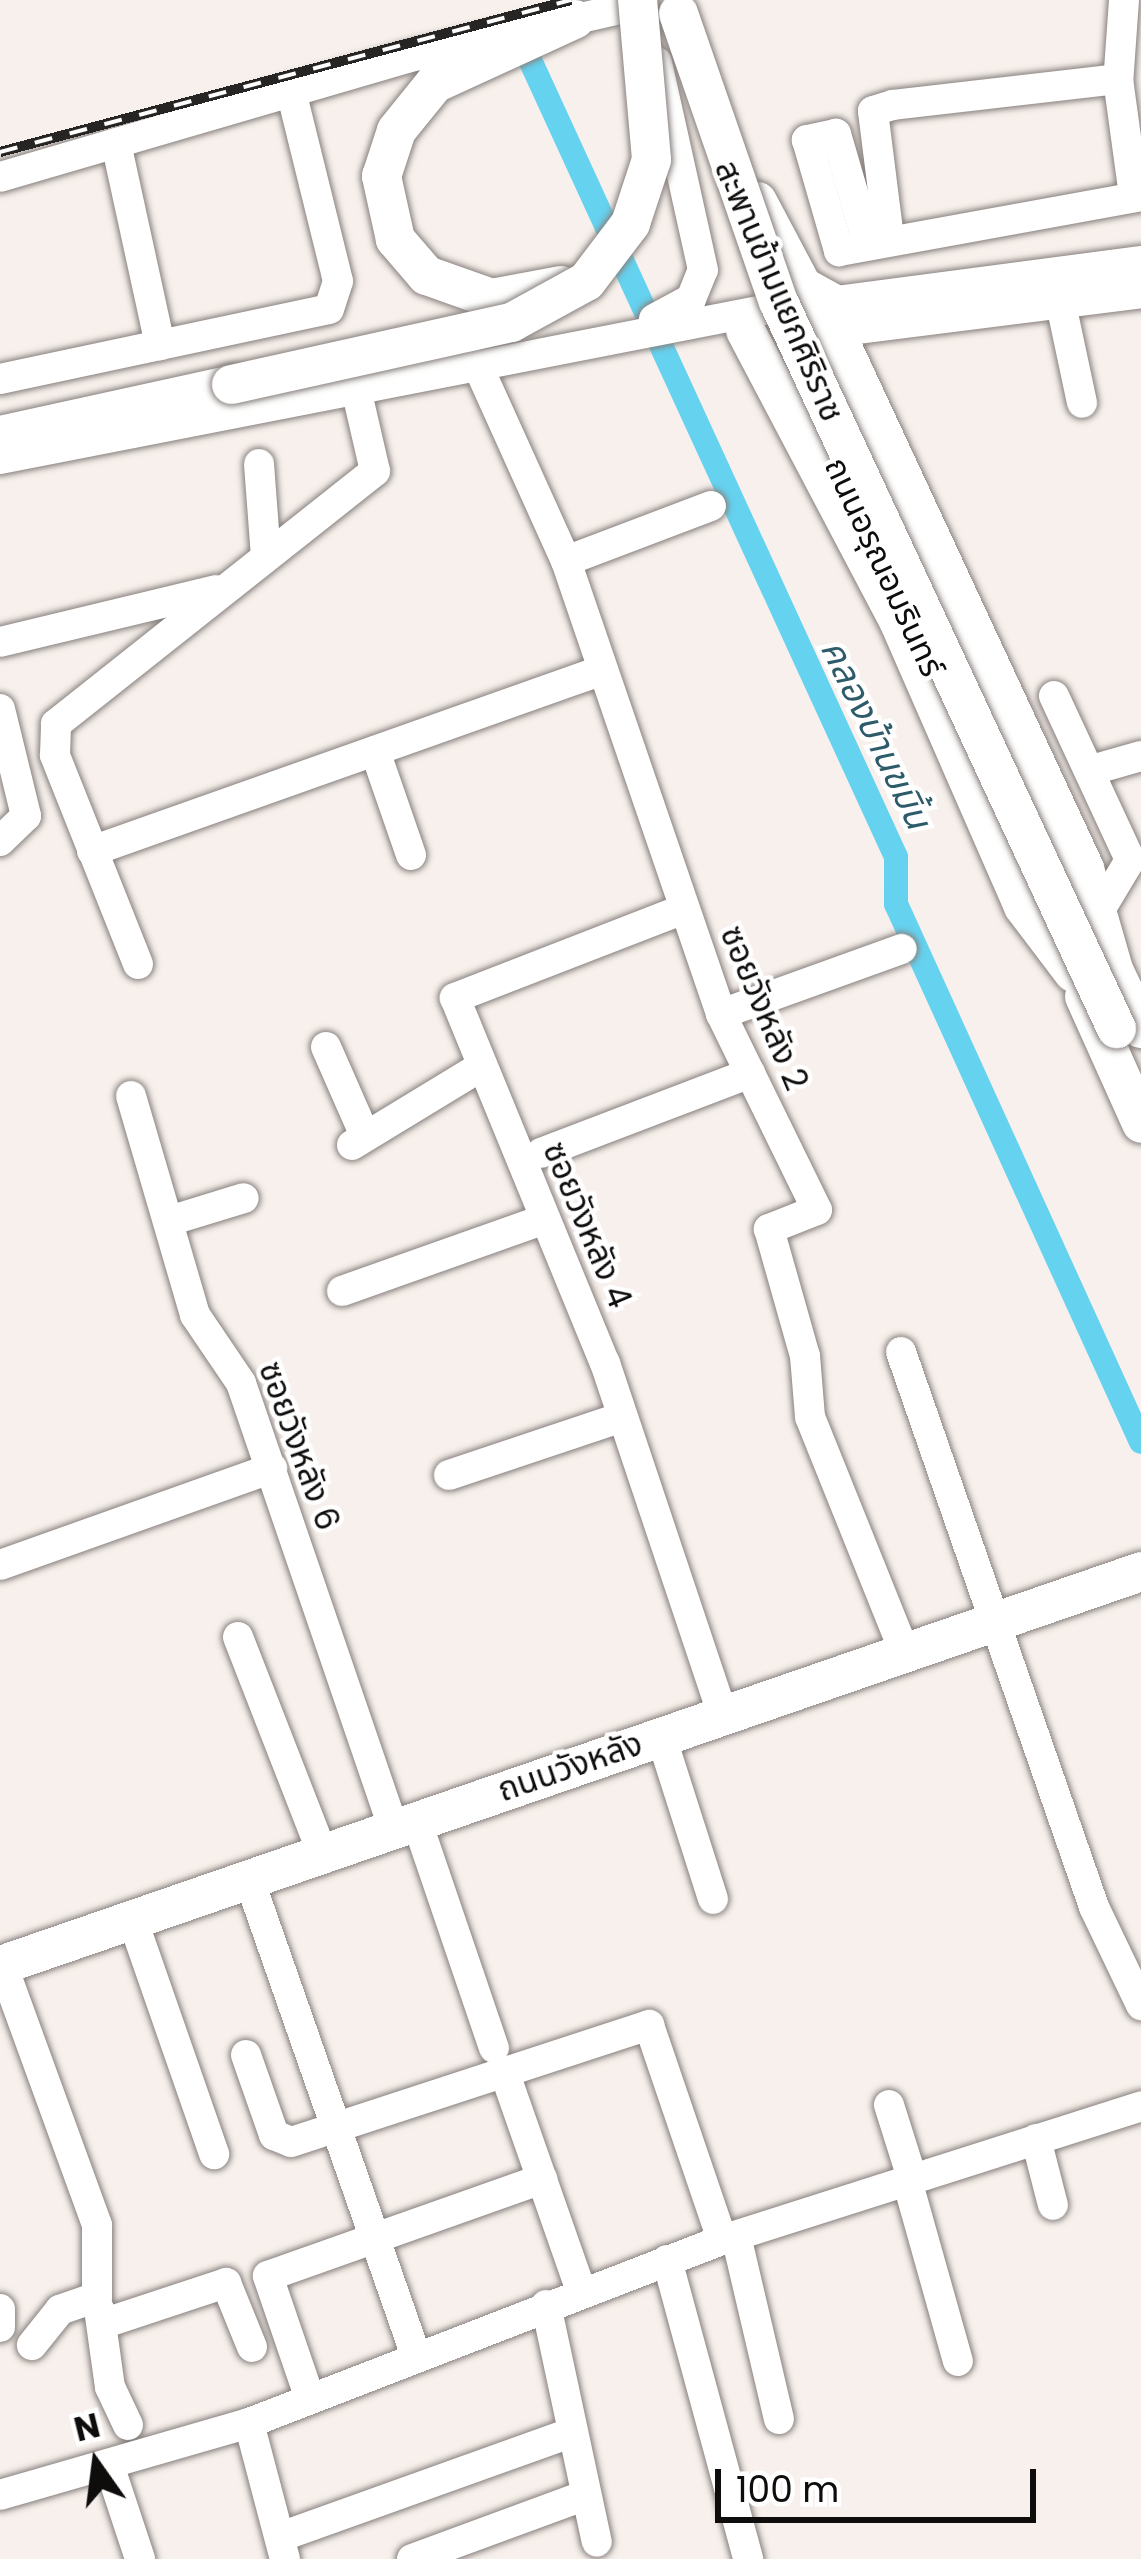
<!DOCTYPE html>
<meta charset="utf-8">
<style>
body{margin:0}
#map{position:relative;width:1141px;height:2559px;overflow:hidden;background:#f7f0ec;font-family:Poppins,"Noto Sans Thai",sans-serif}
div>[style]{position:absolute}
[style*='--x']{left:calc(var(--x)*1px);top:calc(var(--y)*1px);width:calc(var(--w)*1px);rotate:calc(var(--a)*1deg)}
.canal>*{height:24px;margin:-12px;padding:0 12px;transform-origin:12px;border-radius:12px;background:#65d2f0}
.roads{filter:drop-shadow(0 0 3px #87807d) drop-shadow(0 0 3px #87807d)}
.minor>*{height:30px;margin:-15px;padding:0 15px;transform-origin:15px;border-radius:15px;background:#fff}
.major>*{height:39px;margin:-19.5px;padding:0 19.5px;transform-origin:19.5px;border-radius:19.5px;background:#fff}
.rail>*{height:10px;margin-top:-5px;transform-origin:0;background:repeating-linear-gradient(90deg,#fff 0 18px,#272523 0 36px);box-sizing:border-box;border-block:3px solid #272523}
.bridges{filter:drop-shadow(0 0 3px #87807d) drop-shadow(0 0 3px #87807d)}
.major-bridge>*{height:39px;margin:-19.5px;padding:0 19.5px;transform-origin:19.5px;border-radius:19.5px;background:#fff}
span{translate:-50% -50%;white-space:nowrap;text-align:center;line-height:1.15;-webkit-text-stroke:9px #fff;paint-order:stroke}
.street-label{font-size:33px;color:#0f0d0c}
.water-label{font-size:36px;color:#2d5b69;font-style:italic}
.north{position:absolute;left:36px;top:2403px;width:120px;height:120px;-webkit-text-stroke:9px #fff;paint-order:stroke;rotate:346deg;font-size:33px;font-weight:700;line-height:48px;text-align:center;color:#0f0d0c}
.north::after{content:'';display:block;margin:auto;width:42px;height:54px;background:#0f0d0c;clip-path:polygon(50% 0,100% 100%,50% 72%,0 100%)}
.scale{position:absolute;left:715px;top:2469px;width:321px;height:54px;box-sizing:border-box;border:6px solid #0f0d0c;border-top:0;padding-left:15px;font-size:36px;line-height:42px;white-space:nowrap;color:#0f0d0c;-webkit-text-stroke:9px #fff;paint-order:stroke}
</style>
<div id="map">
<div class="canal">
<i style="--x:530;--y:60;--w:877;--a:65.33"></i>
<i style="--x:896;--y:857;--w:47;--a:90"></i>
<i style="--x:896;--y:904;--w:591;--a:65.52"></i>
</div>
<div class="roads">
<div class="minor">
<i style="--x:1118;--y:84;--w:84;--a:-85.9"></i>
<i style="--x:116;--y:143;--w:207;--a:77.7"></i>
<i style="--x:0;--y:177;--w:423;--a:-16.3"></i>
<i style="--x:406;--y:58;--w:260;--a:-12.9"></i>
<i style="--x:889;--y:238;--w:128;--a:-97.2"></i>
<i style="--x:873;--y:111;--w:21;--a:-17"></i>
<i style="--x:893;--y:105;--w:226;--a:-6.6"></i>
<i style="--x:1118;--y:79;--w:118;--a:82.2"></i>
<i style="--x:868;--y:244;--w:115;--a:-106.2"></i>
<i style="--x:836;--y:134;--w:30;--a:168"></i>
<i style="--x:807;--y:140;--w:116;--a:73.9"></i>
<i style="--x:839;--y:251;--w:307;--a:-10.3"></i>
<i style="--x:1061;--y:304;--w:101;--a:78"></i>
<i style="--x:654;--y:319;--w:42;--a:-28.4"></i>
<i style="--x:691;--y:299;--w:31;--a:-68"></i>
<i style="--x:703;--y:270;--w:213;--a:-102.5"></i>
<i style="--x:818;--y:334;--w:326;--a:-7.2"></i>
<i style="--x:477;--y:364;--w:216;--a:65.7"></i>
<i style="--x:566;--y:561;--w:479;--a:71.1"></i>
<i style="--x:721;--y:1014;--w:218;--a:63.9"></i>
<i style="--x:817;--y:1210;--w:52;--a:158.4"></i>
<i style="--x:769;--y:1229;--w:132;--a:74.2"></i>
<i style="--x:805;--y:1356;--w:61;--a:85.3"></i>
<i style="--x:810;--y:1417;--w:254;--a:68.1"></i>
<i style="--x:0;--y:379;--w:336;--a:-12"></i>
<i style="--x:329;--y:309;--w:29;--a:-72"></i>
<i style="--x:338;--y:281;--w:196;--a:-103.9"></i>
<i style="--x:0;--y:459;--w:783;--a:-11.04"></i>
<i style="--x:769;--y:309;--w:70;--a:19.2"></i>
<i style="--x:259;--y:464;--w:93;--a:85.7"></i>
<i style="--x:566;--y:561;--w:155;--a:-20.8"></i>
<i style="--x:0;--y:642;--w:222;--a:-13.5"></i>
<i style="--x:1054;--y:696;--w:181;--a:65.1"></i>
<i style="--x:1130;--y:860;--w:58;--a:121"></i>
<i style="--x:0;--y:709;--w:110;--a:76.3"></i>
<i style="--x:26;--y:816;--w:36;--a:136"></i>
<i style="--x:375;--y:751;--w:110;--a:70.9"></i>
<i style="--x:1092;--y:770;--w:51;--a:-15.9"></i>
<i style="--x:92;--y:851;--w:539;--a:-19.51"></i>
<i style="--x:684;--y:909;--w:246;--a:158.8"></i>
<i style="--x:455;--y:998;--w:395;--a:67.7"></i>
<i style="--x:605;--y:1363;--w:371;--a:71.5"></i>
<i style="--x:138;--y:964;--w:225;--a:-111.7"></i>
<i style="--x:55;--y:755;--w:31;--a:-88"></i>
<i style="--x:56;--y:724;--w:407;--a:-38.4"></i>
<i style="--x:375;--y:471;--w:84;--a:-103"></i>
<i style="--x:721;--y:1014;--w:192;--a:-19.8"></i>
<i style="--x:326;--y:1047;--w:97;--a:66.3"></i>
<i style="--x:131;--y:1096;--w:228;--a:73.7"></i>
<i style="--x:195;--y:1315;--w:82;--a:55.9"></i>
<i style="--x:241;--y:1383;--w:469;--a:71.1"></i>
<i style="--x:352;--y:1145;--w:152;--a:-31.3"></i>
<i style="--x:541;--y:1153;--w:224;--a:-20.9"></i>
<i style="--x:169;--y:1221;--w:78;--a:-17"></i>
<i style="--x:342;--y:1291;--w:215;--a:-19.5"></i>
<i style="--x:901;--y:1352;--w:588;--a:70.82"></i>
<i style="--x:1094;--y:1907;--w:109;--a:64.4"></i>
<i style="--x:449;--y:1475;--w:182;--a:-18.5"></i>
<i style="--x:0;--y:1565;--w:289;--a:-19.6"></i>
<i style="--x:238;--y:1637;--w:232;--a:68.7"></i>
<i style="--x:661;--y:1736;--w:171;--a:72.3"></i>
<i style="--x:416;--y:1819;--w:242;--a:71.2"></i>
<i style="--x:249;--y:1879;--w:505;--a:70.7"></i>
<i style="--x:133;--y:1921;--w:247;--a:70.8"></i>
<i style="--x:2;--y:1964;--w:278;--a:70"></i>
<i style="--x:97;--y:2225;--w:72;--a:90"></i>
<i style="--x:97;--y:2297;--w:39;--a:161"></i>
<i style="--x:60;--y:2310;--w:45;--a:128.7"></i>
<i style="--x:246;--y:2055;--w:85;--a:70.7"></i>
<i style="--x:274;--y:2135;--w:18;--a:22"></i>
<i style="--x:291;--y:2142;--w:377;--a:-18.1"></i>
<i style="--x:649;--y:2025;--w:227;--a:71.2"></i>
<i style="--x:504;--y:2071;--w:233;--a:70.7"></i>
<i style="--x:889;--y:2105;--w:77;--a:72.5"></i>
<i style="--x:1036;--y:2139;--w:68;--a:75.6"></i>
<i style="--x:907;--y:2180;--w:188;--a:74.3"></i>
<i style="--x:736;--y:2236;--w:188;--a:76.8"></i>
<i style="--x:667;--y:2260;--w:310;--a:74.8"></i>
<i style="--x:546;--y:2305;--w:242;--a:77.9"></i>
<i style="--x:0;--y:2309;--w:18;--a:90"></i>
<i style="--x:99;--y:2309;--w:79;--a:82"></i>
<i style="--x:110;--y:2387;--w:42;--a:64.7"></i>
<i style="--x:102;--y:2324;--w:131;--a:-18.3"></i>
<i style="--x:226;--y:2283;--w:69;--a:67.9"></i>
<i style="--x:309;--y:2396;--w:127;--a:-108.9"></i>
<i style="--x:268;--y:2276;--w:291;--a:-19.5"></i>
<i style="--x:249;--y:2423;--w:141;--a:75.2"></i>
<i style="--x:109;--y:2465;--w:99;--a:71.7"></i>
<i style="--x:0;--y:2495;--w:259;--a:-16.1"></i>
<i style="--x:249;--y:2423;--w:507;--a:-21.15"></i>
<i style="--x:722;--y:2240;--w:440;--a:-17.7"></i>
<i style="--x:280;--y:2537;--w:311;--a:-19.7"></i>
<i style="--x:412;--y:2559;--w:185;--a:-20.2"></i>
</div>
<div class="major">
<i style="--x:757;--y:201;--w:96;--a:62.1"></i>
<i style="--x:802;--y:286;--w:39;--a:29"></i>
<i style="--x:836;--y:305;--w:308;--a:-7.5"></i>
<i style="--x:561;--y:285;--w:71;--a:169.5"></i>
<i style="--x:491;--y:298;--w:69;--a:-160.5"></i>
<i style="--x:426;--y:275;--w:48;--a:-130.7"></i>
<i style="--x:395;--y:239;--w:65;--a:-102.5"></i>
<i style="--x:381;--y:176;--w:48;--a:-71.9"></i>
<i style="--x:396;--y:130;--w:60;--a:-51"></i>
<i style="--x:434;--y:83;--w:154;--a:-24.6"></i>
<i style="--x:745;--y:330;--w:328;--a:62.2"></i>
<i style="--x:898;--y:620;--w:312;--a:66.4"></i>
<i style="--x:1023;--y:906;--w:83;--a:52.9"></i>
<i style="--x:835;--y:332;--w:591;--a:65.08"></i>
<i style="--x:1084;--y:868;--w:105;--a:74"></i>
<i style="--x:0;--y:435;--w:237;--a:-12.4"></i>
<i style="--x:1102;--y:946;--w:91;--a:64.6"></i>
<i style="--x:1084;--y:996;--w:139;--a:65.8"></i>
<i style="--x:0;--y:1965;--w:1207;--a:-19.05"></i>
</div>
</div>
<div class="rail">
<i style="--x:0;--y:152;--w:591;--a:-14.91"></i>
</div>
<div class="bridges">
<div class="major-bridge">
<i style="--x:678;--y:13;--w:305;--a:70.9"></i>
<i style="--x:778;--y:301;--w:802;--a:65.07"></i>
<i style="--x:231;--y:384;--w:287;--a:-12.5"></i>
<i style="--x:511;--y:322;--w:85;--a:-28.7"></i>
<i style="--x:586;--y:281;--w:73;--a:-52.8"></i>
<i style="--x:630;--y:223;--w:67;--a:-71.8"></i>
<i style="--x:651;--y:159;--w:160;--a:-95"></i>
</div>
</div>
<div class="street-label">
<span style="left:779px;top:291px;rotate:67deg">สะพานข้ามแยกศิริราช</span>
<span style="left:884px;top:567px;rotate:65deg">ถนนอรุณอมรินทร์</span>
<span style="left:764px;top:1008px;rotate:67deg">ซอยวังหลัง 2</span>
<span style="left:587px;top:1225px;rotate:67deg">ซอยวังหลัง 4</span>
<span style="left:299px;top:1446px;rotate:70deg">ซอยวังหลัง 6</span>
<span style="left:570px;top:1767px;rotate:-19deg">ถนนวังหลัง</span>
</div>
<div class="water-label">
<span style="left:876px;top:734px;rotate:64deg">คลองบ้านขมิ้น</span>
</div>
<div class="north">N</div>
<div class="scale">100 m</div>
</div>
